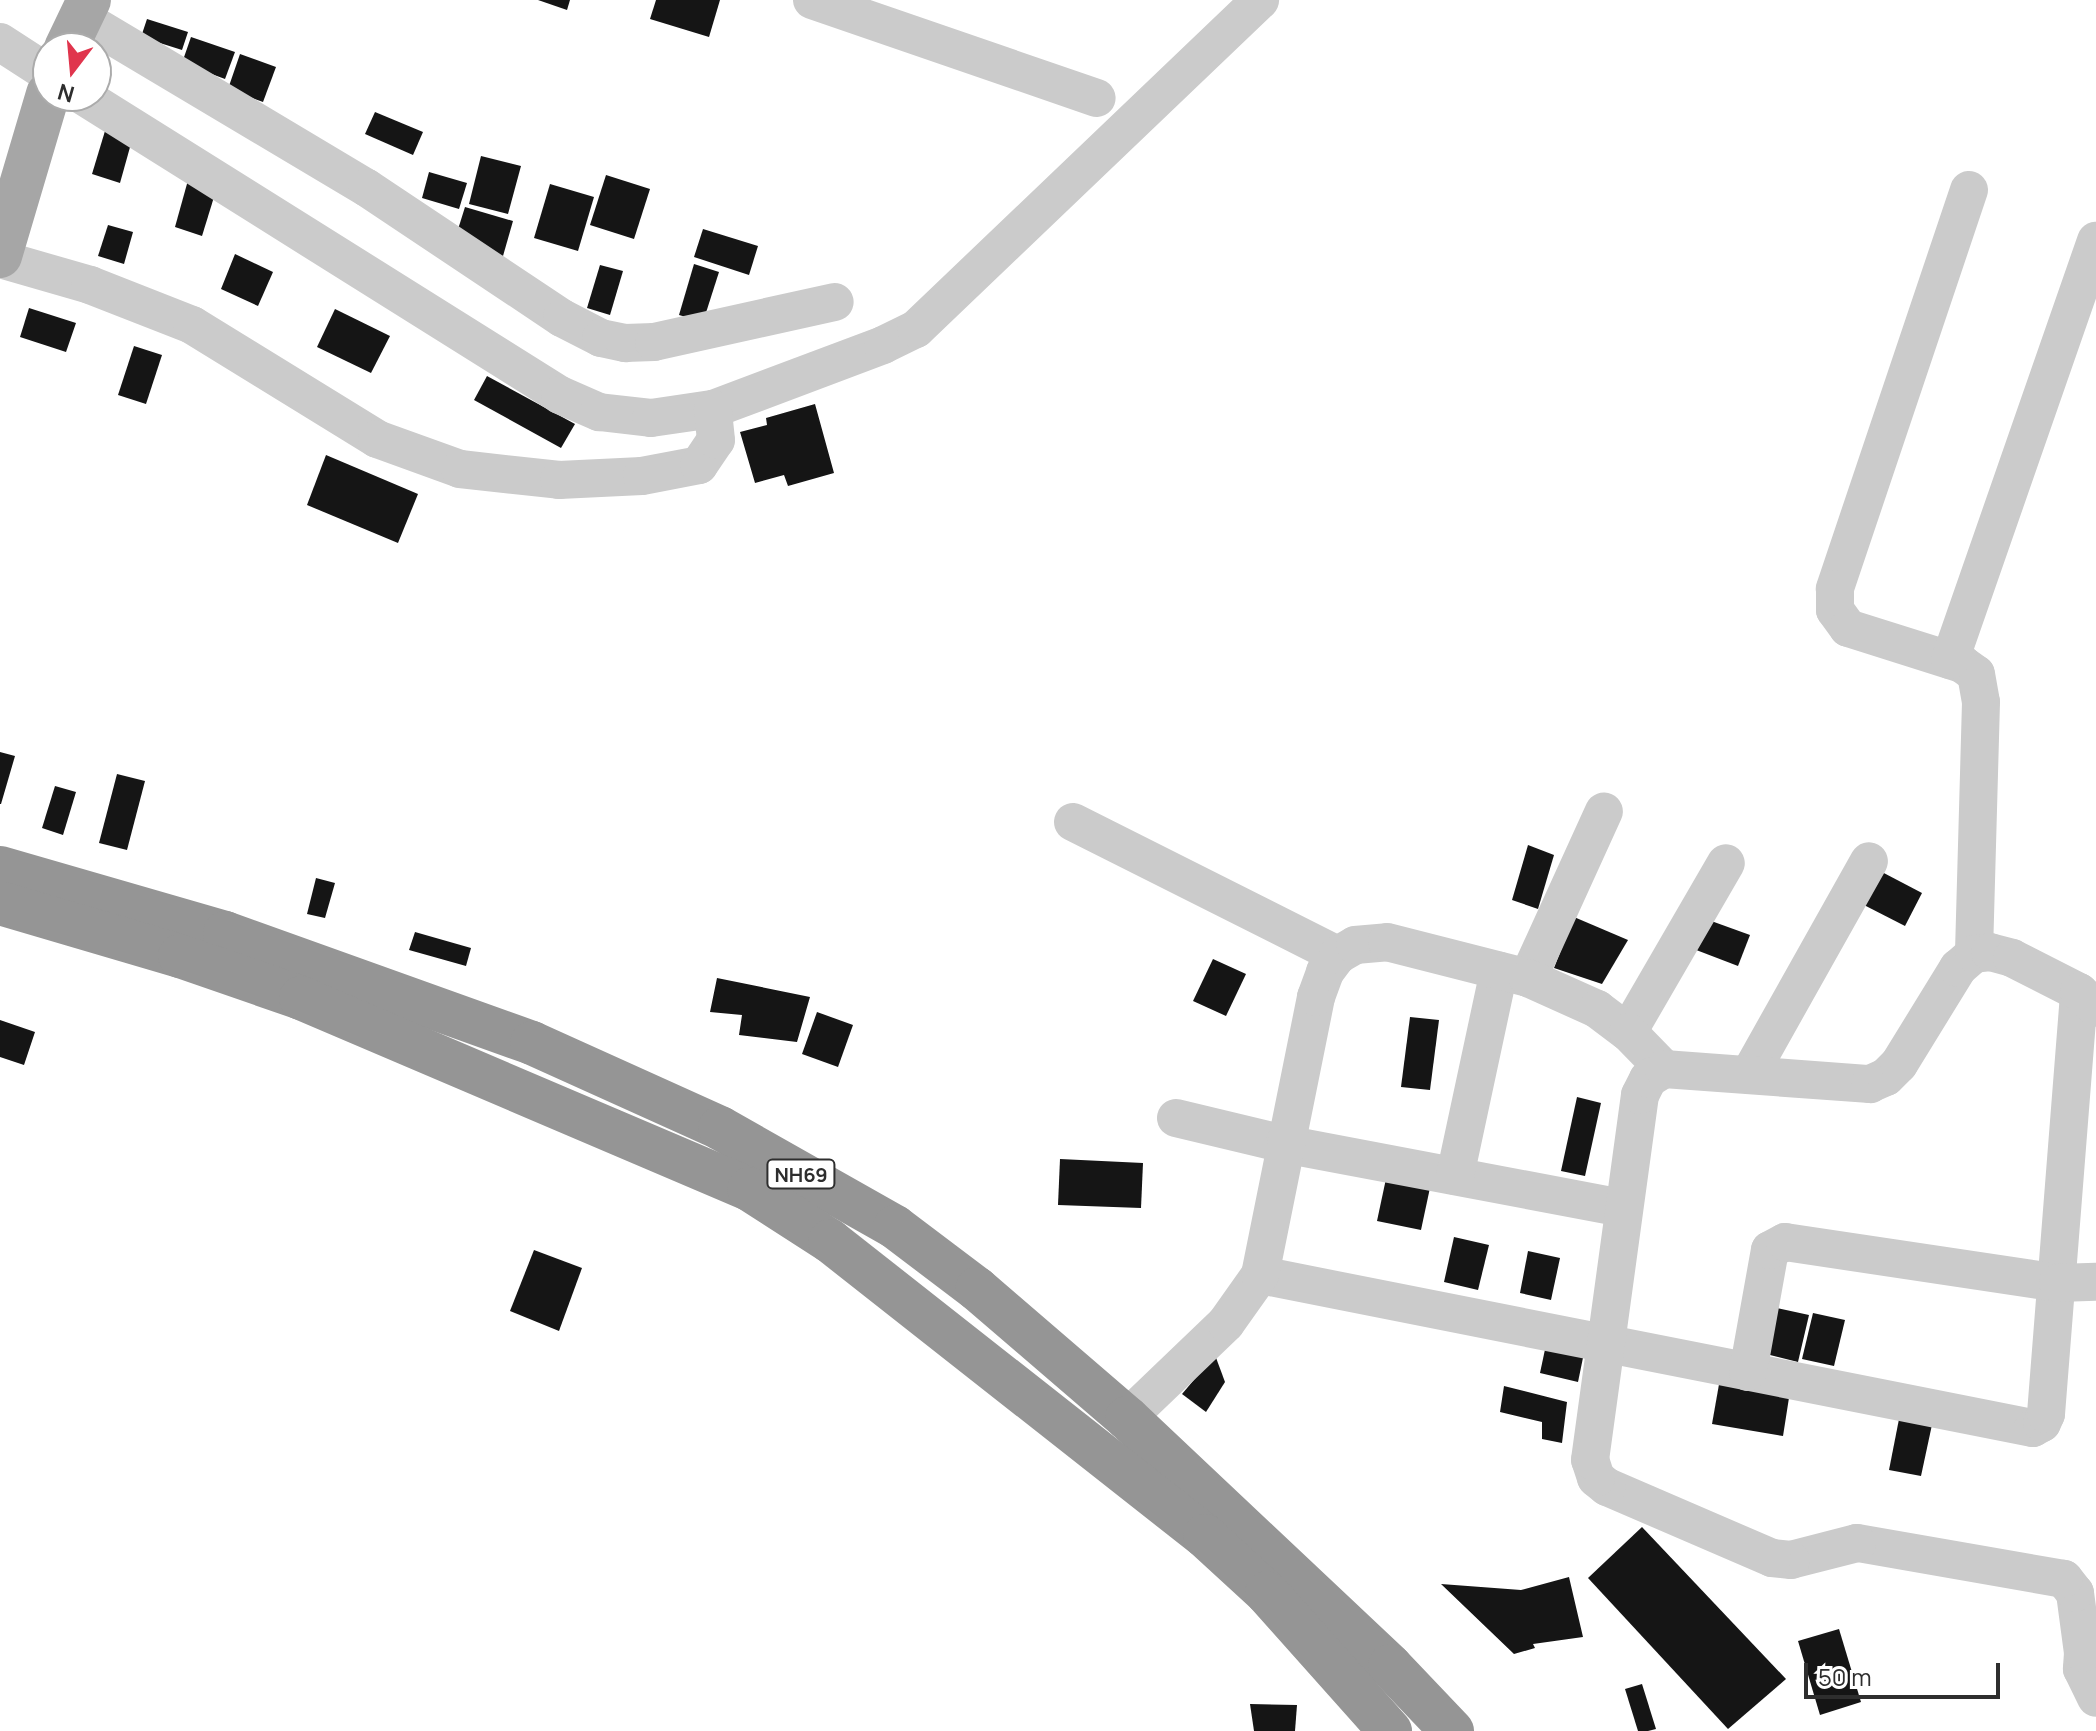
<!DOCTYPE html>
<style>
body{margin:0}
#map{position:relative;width:2096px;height:1731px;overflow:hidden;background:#fff;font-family:Manrope,sans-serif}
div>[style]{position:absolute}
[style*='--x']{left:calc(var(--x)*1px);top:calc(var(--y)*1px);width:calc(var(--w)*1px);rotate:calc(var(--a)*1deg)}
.building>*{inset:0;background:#151515}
.minor>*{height:38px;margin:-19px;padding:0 19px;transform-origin:19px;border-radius:19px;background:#cbcbcb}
.major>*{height:44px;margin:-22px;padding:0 22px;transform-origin:22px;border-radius:22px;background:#a6a6a6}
.highway>*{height:44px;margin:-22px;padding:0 22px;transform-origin:22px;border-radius:22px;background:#959595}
span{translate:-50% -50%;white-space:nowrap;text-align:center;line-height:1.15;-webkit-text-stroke:8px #fff;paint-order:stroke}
.shield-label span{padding:2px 6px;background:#fff;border:2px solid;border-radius:6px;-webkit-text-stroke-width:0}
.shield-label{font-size:20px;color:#2e2e2e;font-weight:700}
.north{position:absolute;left:32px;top:32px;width:80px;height:80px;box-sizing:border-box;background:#fff;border:2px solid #ababab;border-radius:50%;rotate:196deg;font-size:22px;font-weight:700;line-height:32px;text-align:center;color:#2e2e2e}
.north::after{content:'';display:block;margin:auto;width:28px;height:36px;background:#e0354d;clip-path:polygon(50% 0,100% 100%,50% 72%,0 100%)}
.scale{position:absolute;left:1804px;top:1663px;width:196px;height:36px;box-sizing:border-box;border:4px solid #2e2e2e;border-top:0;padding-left:10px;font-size:24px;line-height:28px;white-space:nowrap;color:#2e2e2e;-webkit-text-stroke:6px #fff;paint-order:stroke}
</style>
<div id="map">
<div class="building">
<i style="clip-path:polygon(538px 0,570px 0,567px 10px)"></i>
<i style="clip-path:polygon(656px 0,720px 0,709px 37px,650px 19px)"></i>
<i style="clip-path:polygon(147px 19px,188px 32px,182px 50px,141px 37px)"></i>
<i style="clip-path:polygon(191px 37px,235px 52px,225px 79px,182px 63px)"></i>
<i style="clip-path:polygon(240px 54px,276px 67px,263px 102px,228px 89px)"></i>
<i style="clip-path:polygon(375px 112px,423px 132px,413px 155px,365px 134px)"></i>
<i style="clip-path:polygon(105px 131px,132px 140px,120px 183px,92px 174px)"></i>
<i style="clip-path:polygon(481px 156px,521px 166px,508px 214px,469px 204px)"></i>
<i style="clip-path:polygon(429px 172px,467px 183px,459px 209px,422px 198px)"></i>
<i style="clip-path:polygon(190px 173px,218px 184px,202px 236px,175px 227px)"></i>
<i style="clip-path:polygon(606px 175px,650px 189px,634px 239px,590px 225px)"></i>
<i style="clip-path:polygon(550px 184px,594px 197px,578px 251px,534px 238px)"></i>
<i style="clip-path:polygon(465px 207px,513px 221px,503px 256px,454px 242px)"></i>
<i style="clip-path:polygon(108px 225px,133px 232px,124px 264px,98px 256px)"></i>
<i style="clip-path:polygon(703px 229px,758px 246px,749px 275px,694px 257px)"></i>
<i style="clip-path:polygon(235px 254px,273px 272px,258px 306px,221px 289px)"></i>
<i style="clip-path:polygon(694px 264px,719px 272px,703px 322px,679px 315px)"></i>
<i style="clip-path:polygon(600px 265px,623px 271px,610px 315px,587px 308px)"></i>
<i style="clip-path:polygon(29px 308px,76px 323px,66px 352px,20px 337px)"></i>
<i style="clip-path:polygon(335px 309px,390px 336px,371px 373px,317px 347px)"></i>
<i style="clip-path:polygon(134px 346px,162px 355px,146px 404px,118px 395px)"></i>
<i style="clip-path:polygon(487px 376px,575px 424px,561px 448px,474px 400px)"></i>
<i style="clip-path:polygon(815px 404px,834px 473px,788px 486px,784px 475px,755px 483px,740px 432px,767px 425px,766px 418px)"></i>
<i style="clip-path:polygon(326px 455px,418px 494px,398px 543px,307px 505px)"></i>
<i style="clip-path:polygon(0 752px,15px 756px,1px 804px,0 804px)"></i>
<i style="clip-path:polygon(117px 774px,145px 781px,127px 850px,99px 843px)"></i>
<i style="clip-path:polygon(55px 786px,76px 792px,63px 835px,42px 828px)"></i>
<i style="clip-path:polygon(1528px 845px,1554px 855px,1538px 909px,1512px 900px)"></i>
<i style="clip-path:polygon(1880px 871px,1922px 893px,1905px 926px,1862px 904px)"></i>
<i style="clip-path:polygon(316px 878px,335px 883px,325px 918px,307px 914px)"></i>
<i style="clip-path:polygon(1574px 917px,1628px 940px,1602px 984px,1554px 968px)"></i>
<i style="clip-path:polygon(1703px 918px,1750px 935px,1738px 966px,1691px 948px)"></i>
<i style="clip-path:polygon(415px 932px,471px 948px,466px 966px,409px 950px)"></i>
<i style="clip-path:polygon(1213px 959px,1246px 974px,1226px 1016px,1193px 1001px)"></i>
<i style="clip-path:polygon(717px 978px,810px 997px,797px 1042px,739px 1035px,742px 1015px,710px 1012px)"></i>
<i style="clip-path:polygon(817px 1012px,853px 1025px,838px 1067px,802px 1054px)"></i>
<i style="clip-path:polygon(1410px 1017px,1439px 1020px,1430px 1090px,1401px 1087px)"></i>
<i style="clip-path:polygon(0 1020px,35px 1032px,24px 1065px,0 1057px)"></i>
<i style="clip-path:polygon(1577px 1097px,1601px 1103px,1585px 1176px,1561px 1171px)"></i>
<i style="clip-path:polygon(1060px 1159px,1143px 1163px,1141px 1208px,1058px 1205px)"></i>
<i style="clip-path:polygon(1387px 1174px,1431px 1183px,1421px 1230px,1377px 1221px)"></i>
<i style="clip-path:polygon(1454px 1237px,1489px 1245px,1478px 1290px,1444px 1282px)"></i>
<i style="clip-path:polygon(534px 1250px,582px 1268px,559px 1331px,510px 1311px)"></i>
<i style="clip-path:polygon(1528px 1251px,1560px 1258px,1551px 1300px,1520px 1293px)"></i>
<i style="clip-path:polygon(1777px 1308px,1809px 1315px,1798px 1362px,1766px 1354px)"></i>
<i style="clip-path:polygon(1813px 1313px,1845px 1320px,1834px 1366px,1802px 1359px)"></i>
<i style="clip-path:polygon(1547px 1340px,1585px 1348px,1578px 1382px,1540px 1373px)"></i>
<i style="clip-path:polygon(1215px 1355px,1225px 1382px,1206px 1412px,1182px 1394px)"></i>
<i style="clip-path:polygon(1721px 1373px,1791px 1385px,1783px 1436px,1712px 1424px)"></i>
<i style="clip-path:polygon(1504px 1386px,1567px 1402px,1562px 1443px,1542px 1439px,1542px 1422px,1500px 1412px)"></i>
<i style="clip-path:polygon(1900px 1414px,1933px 1420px,1921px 1476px,1889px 1470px)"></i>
<i style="clip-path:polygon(1642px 1527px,1786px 1679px,1728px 1729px,1588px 1578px)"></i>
<i style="clip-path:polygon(1569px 1577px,1583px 1637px,1533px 1644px,1535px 1648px,1514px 1654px,1441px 1584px,1521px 1590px)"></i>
<i style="clip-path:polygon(1839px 1629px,1861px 1702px,1820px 1715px,1798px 1641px)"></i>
<i style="clip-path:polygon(1642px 1684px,1656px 1729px,1648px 1731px,1638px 1731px,1625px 1689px)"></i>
<i style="clip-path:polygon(1250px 1704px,1297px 1705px,1295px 1731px,1254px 1731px)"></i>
</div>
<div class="minor">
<i style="--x:812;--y:0;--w:301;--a:19"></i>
<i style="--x:80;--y:17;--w:334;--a:30.8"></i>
<i style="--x:367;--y:188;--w:234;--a:33.7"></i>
<i style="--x:562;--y:318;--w:44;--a:27.1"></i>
<i style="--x:601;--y:338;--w:25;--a:12"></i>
<i style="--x:625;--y:343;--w:29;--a:-2"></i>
<i style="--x:654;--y:342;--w:185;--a:-12.5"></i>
<i style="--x:0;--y:42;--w:57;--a:32.9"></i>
<i style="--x:83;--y:96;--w:563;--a:32.08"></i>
<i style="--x:560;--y:395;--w:43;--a:23.6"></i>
<i style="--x:599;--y:412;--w:52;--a:6.6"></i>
<i style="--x:651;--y:418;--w:63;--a:-8.3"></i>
<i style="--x:713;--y:409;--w:182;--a:-20.6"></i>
<i style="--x:883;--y:345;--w:37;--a:-26"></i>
<i style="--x:916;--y:329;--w:476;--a:-43.7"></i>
<i style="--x:1969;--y:190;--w:421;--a:108.6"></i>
<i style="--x:1835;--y:589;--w:21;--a:90"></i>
<i style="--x:1835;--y:610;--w:22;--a:54"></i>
<i style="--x:1848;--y:628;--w:120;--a:17.5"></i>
<i style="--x:1962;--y:664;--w:17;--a:36"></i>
<i style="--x:1976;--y:674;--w:28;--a:80"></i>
<i style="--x:1981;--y:702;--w:252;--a:91.6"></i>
<i style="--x:0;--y:259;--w:94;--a:16.1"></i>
<i style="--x:90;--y:285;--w:110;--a:21.4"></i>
<i style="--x:192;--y:325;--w:217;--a:31.6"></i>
<i style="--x:377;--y:439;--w:88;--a:19.9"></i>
<i style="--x:460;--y:469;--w:100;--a:6.3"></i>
<i style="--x:559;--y:480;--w:83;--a:-2.8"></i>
<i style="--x:642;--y:476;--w:58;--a:-10.9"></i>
<i style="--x:699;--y:465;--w:30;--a:-56"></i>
<i style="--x:716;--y:440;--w:31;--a:-96"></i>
<i style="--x:1950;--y:660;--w:444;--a:-70.8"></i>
<i style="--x:1073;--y:822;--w:297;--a:26.7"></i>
<i style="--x:1528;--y:978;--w:183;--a:-65.5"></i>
<i style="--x:1628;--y:1032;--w:195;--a:-59.9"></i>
<i style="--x:1749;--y:1075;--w:245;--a:-60.7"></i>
<i style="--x:1176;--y:1118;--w:111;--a:13.5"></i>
<i style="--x:1284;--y:1144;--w:345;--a:10.7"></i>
<i style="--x:1455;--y:1176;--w:210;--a:-77.9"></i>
<i style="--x:1260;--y:1275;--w:788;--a:11.2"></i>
<i style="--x:2033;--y:1428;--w:10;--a:-29"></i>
<i style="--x:2042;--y:1423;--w:10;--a:-66"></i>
<i style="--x:2046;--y:1414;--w:423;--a:-85.5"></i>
<i style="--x:1748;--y:1372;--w:124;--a:-79.8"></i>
<i style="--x:1770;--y:1250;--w:17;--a:-28"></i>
<i style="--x:1785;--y:1242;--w:276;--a:8.5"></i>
<i style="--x:2058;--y:1283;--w:38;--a:-2"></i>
<i style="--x:1127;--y:1418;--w:137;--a:-43.8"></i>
<i style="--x:1226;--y:1323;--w:59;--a:-54.7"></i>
<i style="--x:1260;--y:1275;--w:284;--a:-78.6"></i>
<i style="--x:1316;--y:997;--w:27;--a:-70"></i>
<i style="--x:1325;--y:972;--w:21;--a:-53"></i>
<i style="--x:1338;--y:955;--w:20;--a:-30"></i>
<i style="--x:1355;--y:945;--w:32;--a:-5"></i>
<i style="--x:1387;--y:942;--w:146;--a:14.3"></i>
<i style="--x:1528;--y:978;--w:76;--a:24.2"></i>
<i style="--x:1597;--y:1009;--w:39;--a:37"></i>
<i style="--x:1628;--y:1032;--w:52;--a:45.8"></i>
<i style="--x:2096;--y:1640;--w:18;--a:135"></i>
<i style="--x:2083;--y:1653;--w:16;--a:94"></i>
<i style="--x:2082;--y:1669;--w:32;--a:64"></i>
<i style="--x:2083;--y:1653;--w:61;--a:-97.6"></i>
<i style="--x:2075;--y:1593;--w:18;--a:-128"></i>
<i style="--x:2064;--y:1579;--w:210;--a:-170.1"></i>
<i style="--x:1857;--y:1543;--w:68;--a:165.6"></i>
<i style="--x:1791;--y:1560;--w:19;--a:-174"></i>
<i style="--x:1772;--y:1558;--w:180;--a:-156.7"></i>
<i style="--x:1607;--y:1487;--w:14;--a:-141"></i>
<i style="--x:1596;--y:1478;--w:19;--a:-108"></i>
<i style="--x:1590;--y:1460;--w:368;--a:-82.2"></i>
<i style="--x:1640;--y:1095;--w:18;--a:-63"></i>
<i style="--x:1648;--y:1079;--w:19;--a:-32"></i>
<i style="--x:1664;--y:1069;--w:207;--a:4.2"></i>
<i style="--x:1870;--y:1084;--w:17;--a:-24"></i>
<i style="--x:1886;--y:1077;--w:18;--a:-45"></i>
<i style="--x:1899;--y:1064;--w:113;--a:-58.4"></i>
<i style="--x:1958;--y:968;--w:21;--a:-41"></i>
<i style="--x:1974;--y:954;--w:16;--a:-7"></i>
<i style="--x:1990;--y:952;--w:23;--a:15"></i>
<i style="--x:2012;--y:958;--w:75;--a:26.9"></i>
<i style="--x:2079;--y:992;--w:23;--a:43"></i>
</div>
<div class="major">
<i style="--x:66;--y:48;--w:53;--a:-64.4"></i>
<i style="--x:0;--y:256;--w:169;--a:-73.5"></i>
</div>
<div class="highway">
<i style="--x:0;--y:868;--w:234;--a:16.1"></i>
<i style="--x:225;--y:933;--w:326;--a:19.7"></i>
<i style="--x:532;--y:1043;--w:206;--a:24.3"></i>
<i style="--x:720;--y:1128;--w:201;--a:29.5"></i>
<i style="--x:895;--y:1227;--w:103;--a:37.1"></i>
<i style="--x:977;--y:1289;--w:198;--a:40.7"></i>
<i style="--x:1127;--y:1418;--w:361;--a:43.3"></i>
<i style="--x:1390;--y:1666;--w:90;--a:46.4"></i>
<i style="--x:0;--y:903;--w:188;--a:16.4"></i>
<i style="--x:180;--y:956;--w:128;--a:19.1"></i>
<i style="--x:301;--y:998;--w:487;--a:23.1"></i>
<i style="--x:749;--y:1189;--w:96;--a:32.7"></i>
<i style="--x:830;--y:1241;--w:477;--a:38.2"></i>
<i style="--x:1205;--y:1536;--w:84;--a:42.6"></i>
<i style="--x:1267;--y:1593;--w:185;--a:48.3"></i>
</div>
<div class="shield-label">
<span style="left:801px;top:1174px">NH69</span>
</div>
<div class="north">N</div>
<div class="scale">50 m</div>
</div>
